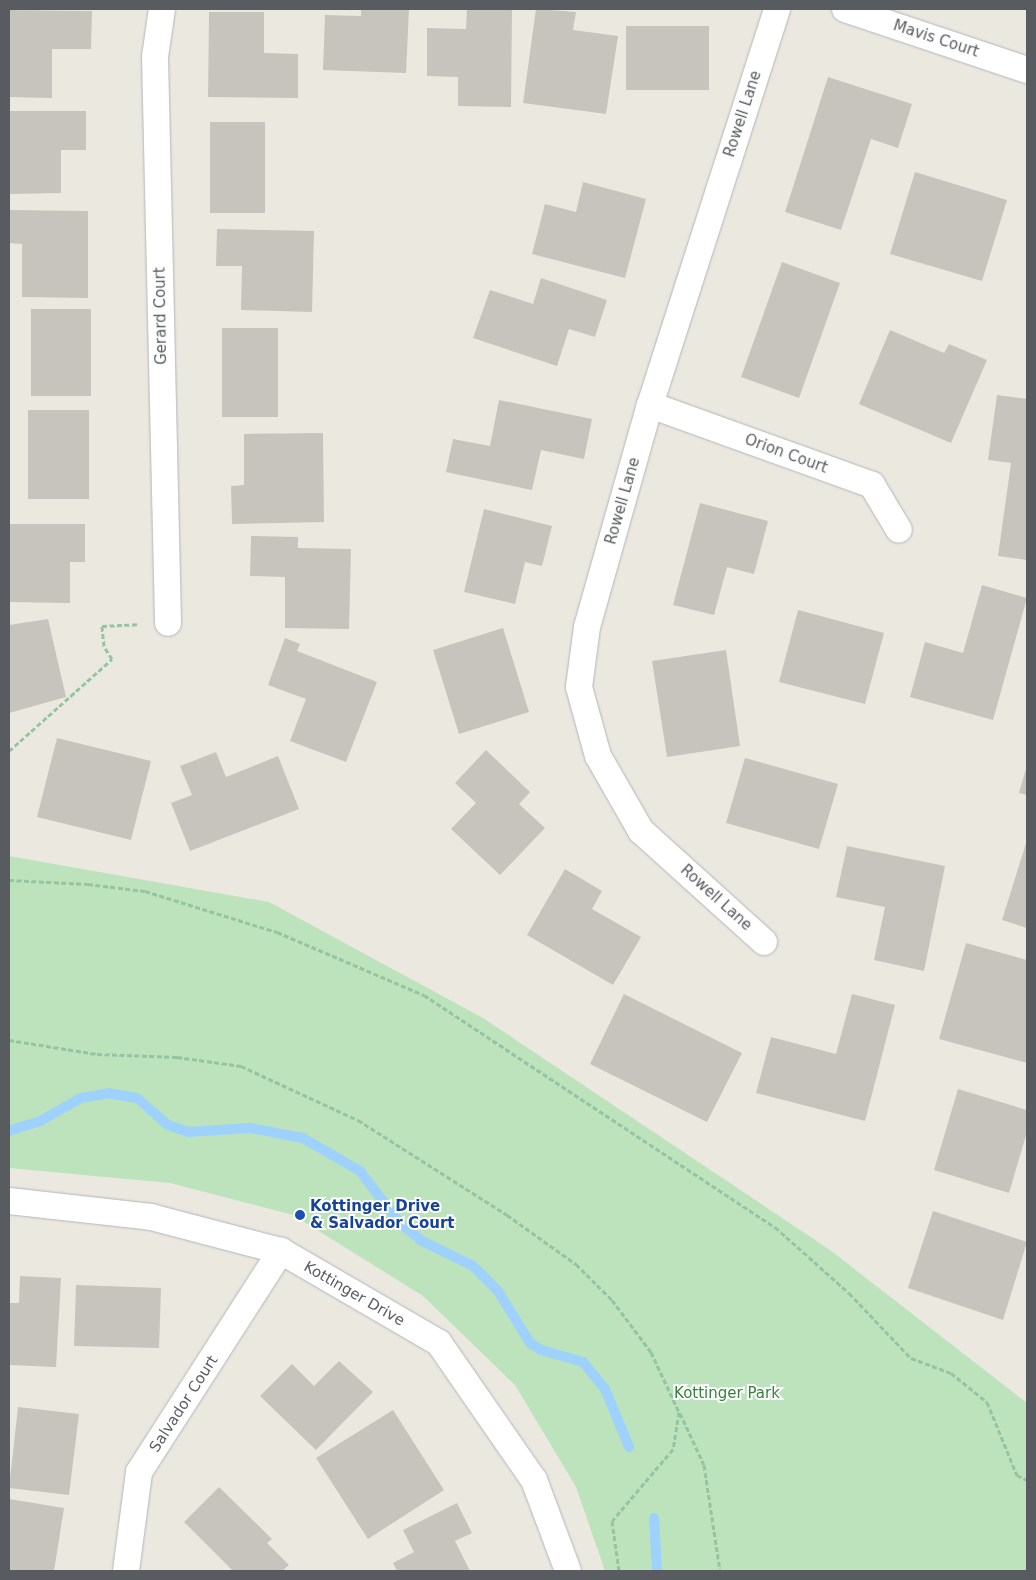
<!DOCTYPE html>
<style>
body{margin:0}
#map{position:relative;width:1036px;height:1580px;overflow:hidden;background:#ebe9df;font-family:"DejaVu Sans",sans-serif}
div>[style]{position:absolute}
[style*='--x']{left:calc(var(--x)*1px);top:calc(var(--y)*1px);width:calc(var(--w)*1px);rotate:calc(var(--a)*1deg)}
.green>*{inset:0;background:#bce3bc}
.stream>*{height:10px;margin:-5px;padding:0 5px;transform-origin:5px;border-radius:5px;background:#9ed2fd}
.building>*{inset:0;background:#c6c4bd}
.path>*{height:3px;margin-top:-1.5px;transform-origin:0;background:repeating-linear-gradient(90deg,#95c4a3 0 5px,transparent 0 7.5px)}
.roads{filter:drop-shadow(0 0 1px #b2b6ba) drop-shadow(0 0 1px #b2b6ba)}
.minor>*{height:26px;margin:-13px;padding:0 13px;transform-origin:13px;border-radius:13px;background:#fff}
.dots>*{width:14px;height:14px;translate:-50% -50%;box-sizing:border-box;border:2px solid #fff;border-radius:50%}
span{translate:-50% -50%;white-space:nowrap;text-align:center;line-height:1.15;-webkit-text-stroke:4px #fff;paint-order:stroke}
.street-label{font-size:15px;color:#585c60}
.transit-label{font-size:15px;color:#164399;font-weight:700}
.left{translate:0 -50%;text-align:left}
.park-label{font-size:15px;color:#36823b}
.frame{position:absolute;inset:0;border:10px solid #585c60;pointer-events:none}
</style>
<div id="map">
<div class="green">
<i style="clip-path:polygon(9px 856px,269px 902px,483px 1018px,830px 1250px,1027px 1403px,1027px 1571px,605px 1571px,576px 1487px,515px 1385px,423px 1296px,293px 1215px,170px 1183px,9px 1168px)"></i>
</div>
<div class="stream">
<i style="--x:9;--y:1131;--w:35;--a:-18"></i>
<i style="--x:42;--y:1120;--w:45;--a:-29.4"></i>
<i style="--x:81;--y:1098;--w:27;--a:-10"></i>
<i style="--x:108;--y:1093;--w:29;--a:10"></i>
<i style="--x:137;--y:1098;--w:41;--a:41.1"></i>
<i style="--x:168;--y:1125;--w:21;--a:19"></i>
<i style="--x:188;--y:1132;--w:62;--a:-3.7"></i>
<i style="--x:250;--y:1128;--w:54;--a:10.7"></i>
<i style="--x:303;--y:1138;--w:66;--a:30.1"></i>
<i style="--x:360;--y:1171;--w:63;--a:52.8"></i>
<i style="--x:398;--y:1221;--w:31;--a:40"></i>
<i style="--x:422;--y:1241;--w:57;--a:26.1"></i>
<i style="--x:473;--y:1266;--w:35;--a:45"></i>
<i style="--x:498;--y:1291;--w:61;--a:58.4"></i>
<i style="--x:530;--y:1343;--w:13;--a:32"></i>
<i style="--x:541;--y:1350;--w:44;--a:15.9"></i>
<i style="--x:583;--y:1362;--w:35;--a:51"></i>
<i style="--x:605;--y:1389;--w:63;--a:67.5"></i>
<i style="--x:654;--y:1518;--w:53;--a:86.8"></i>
</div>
<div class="building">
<i style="clip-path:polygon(361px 9px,409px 9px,406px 73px,323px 70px,325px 15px,361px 16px)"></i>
<i style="clip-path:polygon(467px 9px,512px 9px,511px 107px,458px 106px,458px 77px,427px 76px,427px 28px,466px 29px)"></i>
<i style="clip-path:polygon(536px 9px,576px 12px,573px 30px,618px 36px,606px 114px,523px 103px)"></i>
<i style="clip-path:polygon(9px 10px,92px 11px,91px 49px,52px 49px,52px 98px,9px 97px)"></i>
<i style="clip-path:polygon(209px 12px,264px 12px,264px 53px,298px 54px,298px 98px,208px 97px)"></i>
<i style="clip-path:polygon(626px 26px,709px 26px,709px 90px,626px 90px)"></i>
<i style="clip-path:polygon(828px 77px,912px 104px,898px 148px,871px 139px,841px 230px,785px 212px)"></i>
<i style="clip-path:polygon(9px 111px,86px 111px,86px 150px,61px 150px,61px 193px,9px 194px)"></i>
<i style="clip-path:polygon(210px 122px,265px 122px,265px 213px,210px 213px)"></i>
<i style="clip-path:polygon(915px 172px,1007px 200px,982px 281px,890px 254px)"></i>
<i style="clip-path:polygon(583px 182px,646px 199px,625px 278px,532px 254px,545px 204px,576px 212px)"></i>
<i style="clip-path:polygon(9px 210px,88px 211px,88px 298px,22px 297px,22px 244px,9px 243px)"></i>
<i style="clip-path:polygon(217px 229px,314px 231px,312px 312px,241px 310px,242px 266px,216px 266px)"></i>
<i style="clip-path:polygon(782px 262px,840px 283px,799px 398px,741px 377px)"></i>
<i style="clip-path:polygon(541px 278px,607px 300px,595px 337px,569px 329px,557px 366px,473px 338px,490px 290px,533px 304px)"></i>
<i style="clip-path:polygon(31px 309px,91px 309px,91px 396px,31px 396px)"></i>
<i style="clip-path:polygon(222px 328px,278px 328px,278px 417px,222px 417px)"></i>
<i style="clip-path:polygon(890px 330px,944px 353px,949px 344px,987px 360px,951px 443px,859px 404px)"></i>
<i style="clip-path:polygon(997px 395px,1027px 399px,1027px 560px,998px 556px,1011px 463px,988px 460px)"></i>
<i style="clip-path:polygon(499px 400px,592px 419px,584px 459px,541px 450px,532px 490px,446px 472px,453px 439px,490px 446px)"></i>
<i style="clip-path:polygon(28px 410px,89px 410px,89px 499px,28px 499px)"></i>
<i style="clip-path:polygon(323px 433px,324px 522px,232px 524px,231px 486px,244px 485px,244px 434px)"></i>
<i style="clip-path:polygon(700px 503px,768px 521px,754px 574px,727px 567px,714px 615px,673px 605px)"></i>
<i style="clip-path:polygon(484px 509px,552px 526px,542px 566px,525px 562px,515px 604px,464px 592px)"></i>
<i style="clip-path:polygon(9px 524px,85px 524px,85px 562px,70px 562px,70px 603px,9px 602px)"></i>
<i style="clip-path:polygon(251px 536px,298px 537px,298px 548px,351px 549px,349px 629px,285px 628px,285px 577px,250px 576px)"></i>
<i style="clip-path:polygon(982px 585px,1027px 598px,993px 720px,910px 697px,925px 642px,963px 653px)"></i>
<i style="clip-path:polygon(798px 610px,884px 633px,865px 704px,779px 682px)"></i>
<i style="clip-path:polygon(48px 619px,66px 697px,9px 713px,9px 625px)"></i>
<i style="clip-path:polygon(503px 628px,529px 712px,459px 734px,433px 650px)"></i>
<i style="clip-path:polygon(285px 638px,300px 644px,297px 651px,377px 682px,346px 762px,290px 741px,306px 699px,268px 685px)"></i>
<i style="clip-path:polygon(726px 650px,740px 746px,667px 757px,652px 661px)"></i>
<i style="clip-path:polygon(57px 738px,151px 761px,131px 840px,37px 817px)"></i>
<i style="clip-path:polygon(486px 750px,530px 792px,519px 804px,545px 828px,500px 875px,451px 829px,476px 803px,455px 783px)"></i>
<i style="clip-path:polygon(216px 752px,226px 777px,278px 756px,299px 809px,190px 851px,171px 803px,192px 795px,180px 766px)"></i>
<i style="clip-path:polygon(745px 758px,838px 784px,819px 849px,726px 823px)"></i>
<i style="clip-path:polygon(1027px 765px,1027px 795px,1019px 793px)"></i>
<i style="clip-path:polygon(1027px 840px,1027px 928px,1002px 920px)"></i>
<i style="clip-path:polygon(847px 846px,945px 866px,924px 971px,874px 960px,885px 907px,836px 897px)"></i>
<i style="clip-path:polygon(565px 869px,602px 891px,592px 909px,641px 937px,613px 985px,527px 935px)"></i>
<i style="clip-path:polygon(966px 943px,1027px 960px,1027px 1063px,939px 1039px)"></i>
<i style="clip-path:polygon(624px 994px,742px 1053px,707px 1122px,590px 1064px)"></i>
<i style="clip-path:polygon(852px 994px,895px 1005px,865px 1121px,756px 1093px,771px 1037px,836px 1054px)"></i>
<i style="clip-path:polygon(958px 1089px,1027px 1110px,1027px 1132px,1009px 1193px,934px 1170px)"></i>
<i style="clip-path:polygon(933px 1211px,1027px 1242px,1003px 1320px,908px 1288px)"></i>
<i style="clip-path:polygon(20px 1276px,61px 1278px,56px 1367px,9px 1365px,9px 1303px,19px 1303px)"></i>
<i style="clip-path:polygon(76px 1285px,161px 1288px,159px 1348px,74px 1346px)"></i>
<i style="clip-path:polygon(339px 1361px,373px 1392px,316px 1450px,260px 1396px,292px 1364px,314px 1386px)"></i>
<i style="clip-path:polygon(18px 1407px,79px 1414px,69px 1495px,9px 1488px)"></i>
<i style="clip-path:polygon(393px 1410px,444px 1490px,368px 1539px,316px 1458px)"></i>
<i style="clip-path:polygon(219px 1487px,272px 1539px,267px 1543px,289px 1565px,282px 1571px,233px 1571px,184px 1522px)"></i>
<i style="clip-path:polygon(9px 1499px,64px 1508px,54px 1571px,9px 1571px)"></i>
<i style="clip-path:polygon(457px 1503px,472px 1533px,455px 1541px,470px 1571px,397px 1571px,393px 1563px,414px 1552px,403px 1530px)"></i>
</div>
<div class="path">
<i style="--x:9;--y:751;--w:138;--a:-41.8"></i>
<i style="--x:112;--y:659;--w:15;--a:-122"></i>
<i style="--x:104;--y:646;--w:20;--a:-96"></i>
<i style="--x:102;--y:626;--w:35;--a:-3"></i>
<i style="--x:9;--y:880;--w:79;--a:2.9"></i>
<i style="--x:88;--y:884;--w:57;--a:7"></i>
<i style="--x:145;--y:891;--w:138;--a:17.3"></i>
<i style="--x:277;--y:932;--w:160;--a:23.2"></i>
<i style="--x:424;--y:995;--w:421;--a:33.5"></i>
<i style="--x:775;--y:1227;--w:99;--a:41.7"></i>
<i style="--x:849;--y:1293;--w:90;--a:46.4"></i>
<i style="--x:911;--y:1358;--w:43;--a:20.6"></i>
<i style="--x:951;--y:1373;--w:46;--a:38.9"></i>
<i style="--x:987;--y:1402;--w:79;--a:67.7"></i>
<i style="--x:1017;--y:1475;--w:11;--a:27"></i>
<i style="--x:9;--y:1040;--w:89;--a:9"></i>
<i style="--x:97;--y:1054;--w:80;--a:2.1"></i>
<i style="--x:177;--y:1057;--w:65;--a:8"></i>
<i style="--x:241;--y:1066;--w:129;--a:24.8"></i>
<i style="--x:358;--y:1120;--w:177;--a:32.5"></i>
<i style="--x:507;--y:1215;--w:85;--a:35.4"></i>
<i style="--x:576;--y:1264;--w:51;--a:45"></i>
<i style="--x:612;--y:1300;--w:65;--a:53.1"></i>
<i style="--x:651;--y:1352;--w:66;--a:65"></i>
<i style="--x:679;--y:1412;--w:37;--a:99"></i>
<i style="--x:673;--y:1449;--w:94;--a:130.3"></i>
<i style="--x:612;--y:1521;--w:50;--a:82"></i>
<i style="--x:680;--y:1413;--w:57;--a:65.2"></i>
<i style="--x:704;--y:1465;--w:107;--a:81.4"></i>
</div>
<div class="roads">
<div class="minor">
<i style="--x:162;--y:9;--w:49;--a:98.3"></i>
<i style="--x:155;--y:57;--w:566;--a:88.68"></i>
<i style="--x:845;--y:9;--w:192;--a:18.5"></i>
<i style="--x:650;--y:405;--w:236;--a:19.8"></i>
<i style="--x:872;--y:485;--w:52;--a:59"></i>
<i style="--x:764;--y:942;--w:166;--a:-137.9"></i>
<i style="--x:641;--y:831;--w:86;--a:-119.8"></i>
<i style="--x:598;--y:756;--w:72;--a:-105.4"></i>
<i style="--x:579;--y:687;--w:61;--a:-82.4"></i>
<i style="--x:587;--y:627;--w:231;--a:-74.2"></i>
<i style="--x:650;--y:405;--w:416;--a:-72.2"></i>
<i style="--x:9;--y:1201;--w:143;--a:6.4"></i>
<i style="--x:151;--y:1217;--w:134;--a:14.7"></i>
<i style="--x:281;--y:1251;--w:183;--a:30.2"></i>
<i style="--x:439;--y:1343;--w:167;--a:55.3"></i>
<i style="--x:534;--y:1480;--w:97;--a:69.5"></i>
<i style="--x:126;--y:1571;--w:100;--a:-82.5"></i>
<i style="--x:139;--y:1472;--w:263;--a:-57.3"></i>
</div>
</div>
<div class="dots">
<i style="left:300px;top:1215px;background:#1a4fb4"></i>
</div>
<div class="street-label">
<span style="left:936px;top:39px;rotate:18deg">Mavis Court</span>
<span style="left:743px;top:114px;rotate:-72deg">Rowell Lane</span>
<span style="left:161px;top:316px;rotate:-91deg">Gerard Court</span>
<span style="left:786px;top:454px;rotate:20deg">Orion Court</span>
<span style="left:623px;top:501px;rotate:-74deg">Rowell Lane</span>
<span style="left:716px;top:898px;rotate:42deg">Rowell Lane</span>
<span style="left:354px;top:1294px;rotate:30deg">Kottinger Drive</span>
<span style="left:184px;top:1404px;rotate:-57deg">Salvador Court</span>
</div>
<div class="transit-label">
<span class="left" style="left:310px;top:1215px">Kottinger Drive<br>&amp; Salvador Court</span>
</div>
<div class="park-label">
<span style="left:727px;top:1394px">Kottinger Park</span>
</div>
<div class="frame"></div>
</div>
